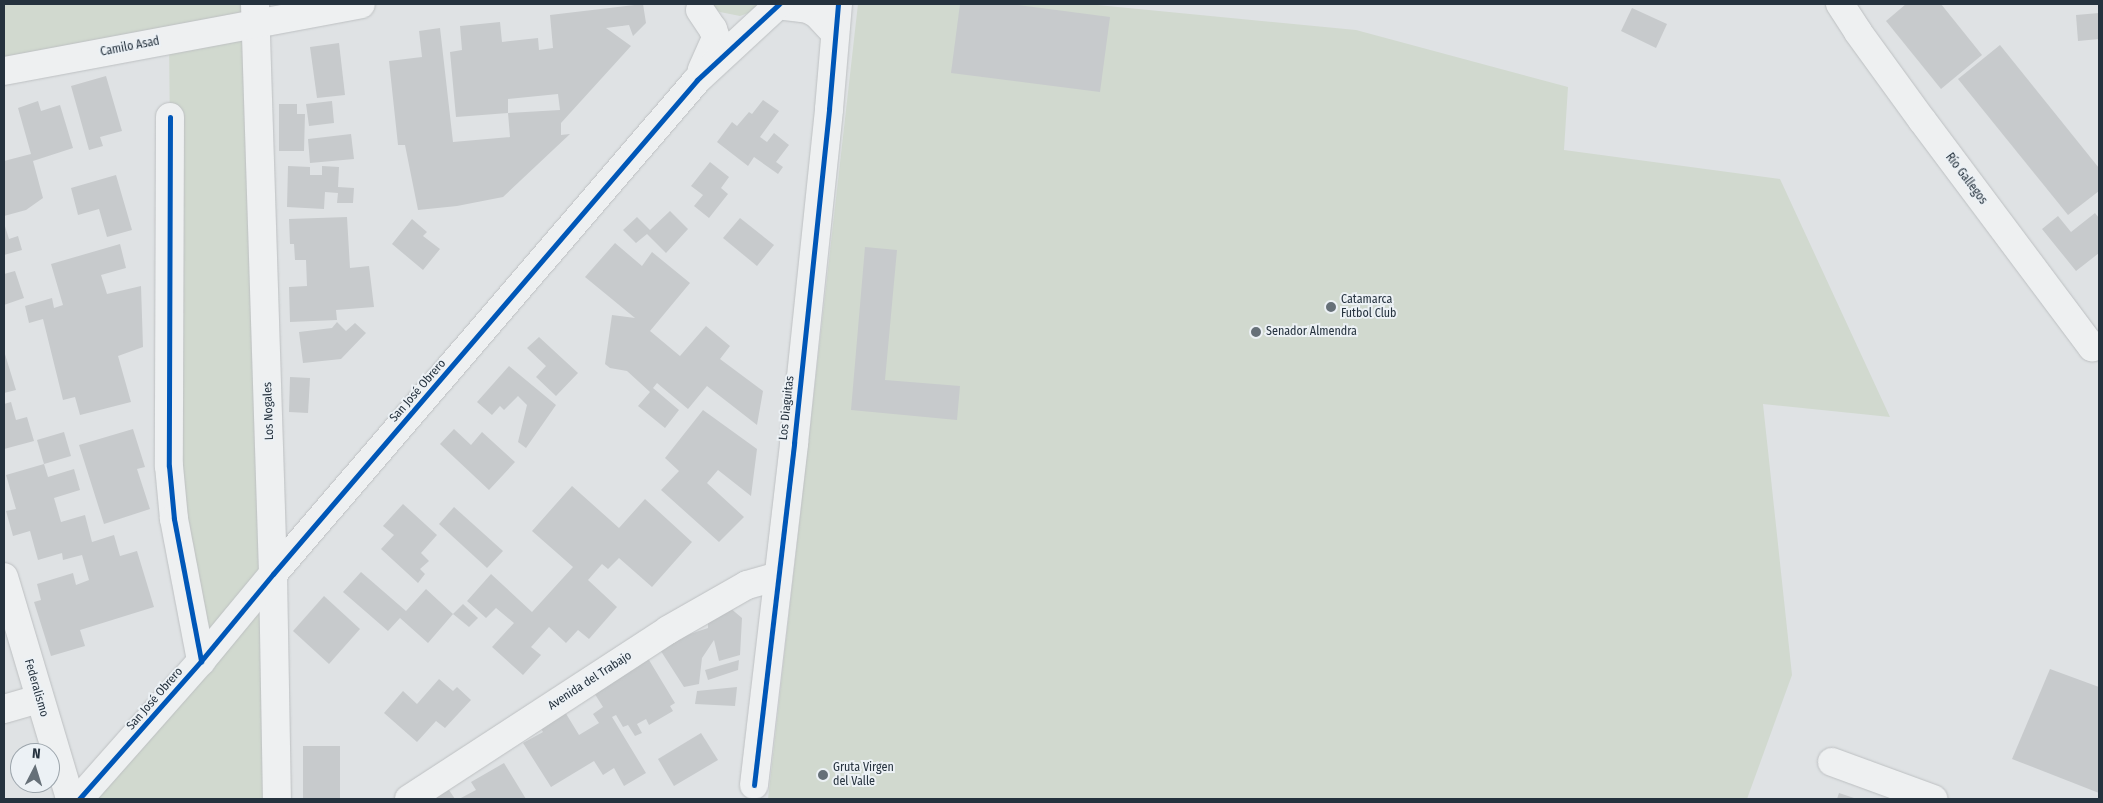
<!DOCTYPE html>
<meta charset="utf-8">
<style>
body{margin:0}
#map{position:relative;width:2103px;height:803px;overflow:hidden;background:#dfe2e4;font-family:"Fira Sans Condensed",sans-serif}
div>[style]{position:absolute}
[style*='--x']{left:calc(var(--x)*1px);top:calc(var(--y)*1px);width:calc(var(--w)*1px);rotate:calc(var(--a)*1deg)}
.green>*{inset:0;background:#d1d9cf}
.building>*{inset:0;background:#c7cacc}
.roads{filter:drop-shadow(0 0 1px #bdc0c2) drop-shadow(0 0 1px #bdc0c2)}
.minor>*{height:28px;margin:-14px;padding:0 14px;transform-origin:14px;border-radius:14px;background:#eef0f1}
.cycleway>*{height:5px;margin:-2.5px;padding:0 2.5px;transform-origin:2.5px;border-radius:2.5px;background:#0057b8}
.dots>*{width:14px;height:14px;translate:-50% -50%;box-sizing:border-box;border:2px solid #ecf1f5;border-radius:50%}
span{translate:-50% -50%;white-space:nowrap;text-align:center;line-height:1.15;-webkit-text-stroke:4px #ecf1f5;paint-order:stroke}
.street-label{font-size:12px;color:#25323e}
.poi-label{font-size:12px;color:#25323e}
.left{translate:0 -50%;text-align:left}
.frame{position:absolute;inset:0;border:5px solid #25323e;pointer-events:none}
.north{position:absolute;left:10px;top:743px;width:50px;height:50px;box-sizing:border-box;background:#ecf1f5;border:1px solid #9ca5ac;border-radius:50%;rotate:5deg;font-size:14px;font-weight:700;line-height:20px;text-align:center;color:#25323e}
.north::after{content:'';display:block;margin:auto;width:18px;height:22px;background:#667078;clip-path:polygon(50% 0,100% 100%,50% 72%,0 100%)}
</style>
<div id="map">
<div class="green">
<i style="clip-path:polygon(4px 4px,255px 4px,277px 799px,79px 799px,201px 661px,174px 519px,169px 40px,4px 71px)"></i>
<i style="clip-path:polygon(710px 4px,763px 4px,754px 11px,740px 16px,720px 12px)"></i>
<i style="clip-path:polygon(858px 4px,1087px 4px,1356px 30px,1568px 87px,1564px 150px,1780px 179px,1890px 417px,1763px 404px,1792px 675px,1747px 799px,768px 799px)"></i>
</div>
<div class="building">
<i style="clip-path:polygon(evenodd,643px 4px,646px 23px,633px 36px,629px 25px,606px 28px,631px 46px,561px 123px,561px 135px,570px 134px,503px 197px,457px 206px,418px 210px,405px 145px,398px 145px,389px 61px,422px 57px,419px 31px,440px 28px,453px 142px,510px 137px,508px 113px,456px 117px,450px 52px,462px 50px,460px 26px,500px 22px,502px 42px,538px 38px,539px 50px,553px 48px,550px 15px,643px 4px,558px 94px,560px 110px,508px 113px,508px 99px,558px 94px)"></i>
<i style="clip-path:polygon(960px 4px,1011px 4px,1110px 17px,1100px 92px,951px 73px)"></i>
<i style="clip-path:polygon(1906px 4px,1941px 4px,1982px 55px,1941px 89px,1886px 21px)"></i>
<i style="clip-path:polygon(1632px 8px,1667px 24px,1656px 48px,1621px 31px)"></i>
<i style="clip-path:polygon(2099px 13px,2099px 39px,2078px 41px,2076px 15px)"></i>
<i style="clip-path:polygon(339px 43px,345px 95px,317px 98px,310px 47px)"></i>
<i style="clip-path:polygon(2000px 45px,2099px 168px,2099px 191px,2068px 215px,1958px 79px)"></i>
<i style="clip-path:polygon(106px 76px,122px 131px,100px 137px,103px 146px,89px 150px,71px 86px)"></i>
<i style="clip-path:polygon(763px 100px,779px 111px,760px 137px,767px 142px,774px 133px,789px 145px,776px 162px,783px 167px,778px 174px,754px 157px,748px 166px,717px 142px,732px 122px,737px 126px,749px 112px,752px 114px)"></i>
<i style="clip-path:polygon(38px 101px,41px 111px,60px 105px,73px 148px,33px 161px,43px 198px,26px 210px,4px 216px,4px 161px,31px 154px,18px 108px)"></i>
<i style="clip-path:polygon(332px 101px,334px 123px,309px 126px,306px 104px)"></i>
<i style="clip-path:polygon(279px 104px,297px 104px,297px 114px,305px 114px,304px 151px,279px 151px)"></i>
<i style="clip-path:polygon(351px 134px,354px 159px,310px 163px,308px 139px)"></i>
<i style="clip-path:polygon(710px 162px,729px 177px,721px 188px,728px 194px,709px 218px,694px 206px,703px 195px,691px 186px)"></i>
<i style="clip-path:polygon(288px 166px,310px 167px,310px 175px,322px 175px,322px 166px,339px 167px,338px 187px,354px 188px,353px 203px,337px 203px,338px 193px,325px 192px,324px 209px,287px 207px)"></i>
<i style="clip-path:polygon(116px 175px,132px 230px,107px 237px,99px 209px,78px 215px,71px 188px)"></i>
<i style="clip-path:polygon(670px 211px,688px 229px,666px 253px,647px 234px,636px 243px,623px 230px,637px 217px,650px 230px)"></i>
<i style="clip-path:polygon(2095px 213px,2099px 218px,2099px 253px,2076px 271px,2042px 229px,2058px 216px,2071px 232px)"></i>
<i style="clip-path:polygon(347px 217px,350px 268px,369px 266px,374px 307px,336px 310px,337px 320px,290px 322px,289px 287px,307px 286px,306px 260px,295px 260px,294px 244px,290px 244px,289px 219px)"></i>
<i style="clip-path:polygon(740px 218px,774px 245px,757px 266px,723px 238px)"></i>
<i style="clip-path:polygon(412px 219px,427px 232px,423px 236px,440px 249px,423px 270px,392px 244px)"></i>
<i style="clip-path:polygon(4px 223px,9px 239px,18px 236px,22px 250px,4px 255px)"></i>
<i style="clip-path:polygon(615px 243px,642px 266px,652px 252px,690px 283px,650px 331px,680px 356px,706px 326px,730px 346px,720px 359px,763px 391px,757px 425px,707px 386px,688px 409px,657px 383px,653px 388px,679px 410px,665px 428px,638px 406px,650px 392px,627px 371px,610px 368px,605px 364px,612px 315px,635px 318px,585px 277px)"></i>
<i style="clip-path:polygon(120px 244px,126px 268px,101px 275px,107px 294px,141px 286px,143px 347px,118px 356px,131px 402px,80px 415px,75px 397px,63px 400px,43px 319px,29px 323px,25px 306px,52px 298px,54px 308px,63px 305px,51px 264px)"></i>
<i style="clip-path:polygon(865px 247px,897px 250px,885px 380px,960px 386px,957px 420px,851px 410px)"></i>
<i style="clip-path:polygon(15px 271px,24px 298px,4px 305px,4px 274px)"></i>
<i style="clip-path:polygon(337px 322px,346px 331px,355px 323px,366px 333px,341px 359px,303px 363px,299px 332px,332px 328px)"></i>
<i style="clip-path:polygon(539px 337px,578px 373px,556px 396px,536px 377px,546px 366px,527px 348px)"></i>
<i style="clip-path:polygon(4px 351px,16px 390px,4px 393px)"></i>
<i style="clip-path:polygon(509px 366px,556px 405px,526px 448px,518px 442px,527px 405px,518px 396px,504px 410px,500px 406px,492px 415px,477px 402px)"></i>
<i style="clip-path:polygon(290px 377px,310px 378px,308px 413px,289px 412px)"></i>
<i style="clip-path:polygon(11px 402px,16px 420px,27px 417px,34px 441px,4px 449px,4px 404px)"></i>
<i style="clip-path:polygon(703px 410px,757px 449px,751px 496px,718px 470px,707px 483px,744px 517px,719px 542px,661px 490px,679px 471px,665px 458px)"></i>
<i style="clip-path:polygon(133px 429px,145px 467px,137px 469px,150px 509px,104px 524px,79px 445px)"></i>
<i style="clip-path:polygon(454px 429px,471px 445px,482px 432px,515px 462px,489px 490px,440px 444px)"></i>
<i style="clip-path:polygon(64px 432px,71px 456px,44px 464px,37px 440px)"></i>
<i style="clip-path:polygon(44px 464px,48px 477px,74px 469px,80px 490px,54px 498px,61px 522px,85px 515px,92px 542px,114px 535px,120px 556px,137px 551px,154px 607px,80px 630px,85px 646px,51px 656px,34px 602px,41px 600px,37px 584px,73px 573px,76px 585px,89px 580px,82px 555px,63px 560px,62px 553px,38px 560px,30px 531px,13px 536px,6px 511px,16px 509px,6px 475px)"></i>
<i style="clip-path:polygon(572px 486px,619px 528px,645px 499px,692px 542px,652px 587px,619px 558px,608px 569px,602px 564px,588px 580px,617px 607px,589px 639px,578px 630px,566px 643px,549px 627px,531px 647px,541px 655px,523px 675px,492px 647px,514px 623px,496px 608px,486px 618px,467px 601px,491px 574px,532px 612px,573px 567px,532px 531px)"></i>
<i style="clip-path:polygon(403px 504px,437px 535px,421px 553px,429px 561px,420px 569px,425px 574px,418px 583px,381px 549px,394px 535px,383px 526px)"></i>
<i style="clip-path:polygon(454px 507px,503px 551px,487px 568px,439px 524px)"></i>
<i style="clip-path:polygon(361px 572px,406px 611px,426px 589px,453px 614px,428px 643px,400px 618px,388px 631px,343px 592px)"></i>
<i style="clip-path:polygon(324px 596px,360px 629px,329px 664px,293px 631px)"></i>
<i style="clip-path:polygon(463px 604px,478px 618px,469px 627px,453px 614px)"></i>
<i style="clip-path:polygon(729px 607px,742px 618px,740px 655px,719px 661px,714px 640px,702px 658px,699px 684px,684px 687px,657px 645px,708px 628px,708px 618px)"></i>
<i style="clip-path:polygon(646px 655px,675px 703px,670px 706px,673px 711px,649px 725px,646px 719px,637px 724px,642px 733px,635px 736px,628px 725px,623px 727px,616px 715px,612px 717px,646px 773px,624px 786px,614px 768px,603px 775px,594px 761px,551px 787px,523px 743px,543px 732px,537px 722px,562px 707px,579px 735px,599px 723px,593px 714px,603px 707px,591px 688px)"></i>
<i style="clip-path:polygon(739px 660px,738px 670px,708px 680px,705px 670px)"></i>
<i style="clip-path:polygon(2050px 669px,2099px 687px,2099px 793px,2012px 759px)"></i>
<i style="clip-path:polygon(439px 679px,453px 691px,457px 687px,471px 700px,445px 728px,436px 721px,417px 742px,384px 713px,403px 691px,417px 704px)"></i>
<i style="clip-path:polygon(737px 687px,735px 706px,695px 704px,697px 691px)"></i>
<i style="clip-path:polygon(701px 733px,718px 760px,674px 786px,658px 759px)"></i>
<i style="clip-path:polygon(303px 746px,340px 746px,340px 799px,303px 799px)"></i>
<i style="clip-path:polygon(504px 763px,526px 799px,459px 799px,476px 790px,471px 782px)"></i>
<i style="clip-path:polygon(449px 790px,455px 799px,432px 799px)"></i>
<i style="clip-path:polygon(1839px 793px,1857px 799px,1837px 799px)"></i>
</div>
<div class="roads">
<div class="minor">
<i style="--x:255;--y:4;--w:570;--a:88.19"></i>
<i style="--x:273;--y:574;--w:225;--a:89"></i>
<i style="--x:1840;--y:4;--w:33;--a:57"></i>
<i style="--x:1858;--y:32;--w:109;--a:54"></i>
<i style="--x:1922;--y:120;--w:284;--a:53.2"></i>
<i style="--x:2092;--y:347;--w:7;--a:-8"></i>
<i style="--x:777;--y:5;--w:31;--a:7"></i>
<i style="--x:808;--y:9;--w:10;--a:29"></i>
<i style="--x:817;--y:14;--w:26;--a:47"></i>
<i style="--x:700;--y:10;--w:23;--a:56"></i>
<i style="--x:713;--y:29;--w:9;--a:72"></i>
<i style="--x:716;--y:38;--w:35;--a:114"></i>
<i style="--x:4;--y:71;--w:363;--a:-10.6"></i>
<i style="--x:170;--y:117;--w:349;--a:90.2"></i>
<i style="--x:169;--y:466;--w:53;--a:84.6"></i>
<i style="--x:174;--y:519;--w:145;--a:79.2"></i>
<i style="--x:4;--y:577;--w:232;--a:73.4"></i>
<i style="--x:4;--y:709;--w:36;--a:-16"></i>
<i style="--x:1832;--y:762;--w:108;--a:20.1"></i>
<i style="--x:754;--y:785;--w:344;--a:-83.3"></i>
<i style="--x:794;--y:443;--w:336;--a:-84"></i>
<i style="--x:829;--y:109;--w:105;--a:-85.1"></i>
<i style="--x:79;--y:799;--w:184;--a:-48.5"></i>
<i style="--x:201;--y:661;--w:113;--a:-50.4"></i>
<i style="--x:273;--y:574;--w:651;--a:-49.36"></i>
<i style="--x:697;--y:80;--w:112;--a:-42.8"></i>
<i style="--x:409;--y:799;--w:309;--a:-33.1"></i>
<i style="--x:668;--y:630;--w:91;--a:-29.7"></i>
<i style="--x:747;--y:585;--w:32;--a:-16"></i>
</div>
</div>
<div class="cycleway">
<i style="--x:170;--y:117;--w:349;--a:90.2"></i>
<i style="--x:169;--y:466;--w:53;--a:84.6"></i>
<i style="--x:174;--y:519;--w:145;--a:79.2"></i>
<i style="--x:754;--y:785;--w:344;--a:-83.3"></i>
<i style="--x:794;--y:443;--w:336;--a:-84"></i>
<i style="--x:829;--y:109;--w:105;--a:-85.1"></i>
<i style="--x:79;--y:799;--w:184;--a:-48.5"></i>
<i style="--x:201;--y:661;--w:113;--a:-50.4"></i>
<i style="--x:273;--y:574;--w:651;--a:-49.36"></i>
<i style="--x:697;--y:80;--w:112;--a:-42.8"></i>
</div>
<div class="dots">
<i style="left:1331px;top:307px;background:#667078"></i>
<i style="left:1256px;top:332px;background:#667078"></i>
<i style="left:823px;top:775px;background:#667078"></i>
</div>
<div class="street-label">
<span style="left:130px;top:47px;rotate:-11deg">Camilo Asad</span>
<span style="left:1966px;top:179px;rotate:53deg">Río Gallegos</span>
<span style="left:418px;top:391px;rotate:-49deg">San José Obrero</span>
<span style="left:787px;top:408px;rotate:-84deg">Los Diaguitas</span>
<span style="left:269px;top:411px;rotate:-92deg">Los Nogales</span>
<span style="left:590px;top:681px;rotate:-33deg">Avenida del Trabajo</span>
<span style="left:36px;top:688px;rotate:74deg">Federalismo</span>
<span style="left:155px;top:699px;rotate:-49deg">San José Obrero</span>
</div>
<div class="poi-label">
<span class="left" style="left:1341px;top:307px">Catamarca<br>Futbol Club</span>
<span class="left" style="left:1266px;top:332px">Senador Almendra</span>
<span class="left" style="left:833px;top:775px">Gruta Virgen<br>del Valle</span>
</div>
<div class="frame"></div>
<div class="north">N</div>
</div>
